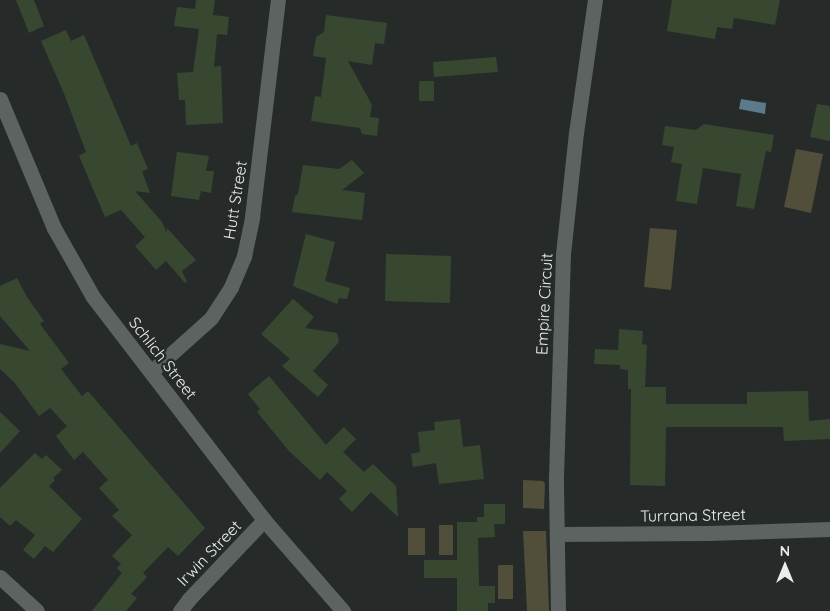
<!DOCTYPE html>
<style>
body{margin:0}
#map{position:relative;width:830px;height:611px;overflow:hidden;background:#262b29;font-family:Quicksand,sans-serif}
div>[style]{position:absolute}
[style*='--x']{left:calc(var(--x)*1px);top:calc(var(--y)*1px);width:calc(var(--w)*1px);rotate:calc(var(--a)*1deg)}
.green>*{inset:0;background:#514f3a}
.water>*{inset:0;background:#5c7a8b}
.building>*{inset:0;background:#384830}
.minor>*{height:15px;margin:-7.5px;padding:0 7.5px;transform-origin:7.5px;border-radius:7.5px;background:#5d6361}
span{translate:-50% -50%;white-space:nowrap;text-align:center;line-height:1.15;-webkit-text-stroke:5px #262b29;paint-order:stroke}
.street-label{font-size:16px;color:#eaedec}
.north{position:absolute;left:760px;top:541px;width:50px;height:50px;-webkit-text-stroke:4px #262b29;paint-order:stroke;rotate:0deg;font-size:14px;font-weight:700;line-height:20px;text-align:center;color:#eaedec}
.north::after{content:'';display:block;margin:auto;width:18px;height:22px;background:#eaedec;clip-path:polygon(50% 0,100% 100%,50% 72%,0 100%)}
</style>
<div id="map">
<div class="green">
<i style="clip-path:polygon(796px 149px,823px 154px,811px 213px,784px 207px)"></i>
<i style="clip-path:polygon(650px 228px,677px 230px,671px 290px,644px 287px)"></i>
<i style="clip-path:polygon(523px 480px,543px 481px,545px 484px,544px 509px,523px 508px)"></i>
<i style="clip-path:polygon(439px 525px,453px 525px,453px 555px,439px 555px)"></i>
<i style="clip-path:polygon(408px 528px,425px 528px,425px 555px,408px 555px)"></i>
<i style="clip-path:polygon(523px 531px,546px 531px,549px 611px,527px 611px)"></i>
<i style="clip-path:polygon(498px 565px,513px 565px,513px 599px,498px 599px)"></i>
</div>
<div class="water">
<i style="clip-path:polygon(741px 99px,766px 103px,765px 114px,739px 109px)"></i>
</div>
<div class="building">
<i style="clip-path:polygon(16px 0,34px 0,44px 26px,29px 33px)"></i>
<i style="clip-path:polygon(196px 0,215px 0,213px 15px,229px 17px,227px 35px,217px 34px,214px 67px,221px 66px,223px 123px,186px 125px,185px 100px,179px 100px,177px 73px,193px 72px,199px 29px,174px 26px,177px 7px,195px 9px)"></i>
<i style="clip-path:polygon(672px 0,780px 0,775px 25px,734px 18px,732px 29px,717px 27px,715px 39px,667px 31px)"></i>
<i style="clip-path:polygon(326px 15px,387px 23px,384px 44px,375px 43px,372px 65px,348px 61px,372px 105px,370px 117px,379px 118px,377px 136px,362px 134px,360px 128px,311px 121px,315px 96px,321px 97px,326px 58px,313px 56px,316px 37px,324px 32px)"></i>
<i style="clip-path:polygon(66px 30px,71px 41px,84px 35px,131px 146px,137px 143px,148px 169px,142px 171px,150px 193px,135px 191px,162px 222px,167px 233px,167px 228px,196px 260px,182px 271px,187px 282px,185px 283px,166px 261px,156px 270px,135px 246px,145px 237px,121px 210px,105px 217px,79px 156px,86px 152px,65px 96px,41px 41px)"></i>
<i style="clip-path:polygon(496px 57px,498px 72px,434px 77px,433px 62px)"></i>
<i style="clip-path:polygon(419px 81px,434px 81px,434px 101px,419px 101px)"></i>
<i style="clip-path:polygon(817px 104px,830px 106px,830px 141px,810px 137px)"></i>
<i style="clip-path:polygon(704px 124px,774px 135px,771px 152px,766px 151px,754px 209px,736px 206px,741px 174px,703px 168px,697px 204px,676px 201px,682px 164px,671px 162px,674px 147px,662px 145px,665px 126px,696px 130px)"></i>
<i style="clip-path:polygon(177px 152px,209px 156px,206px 171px,214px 171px,211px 193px,201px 191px,199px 200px,171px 196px)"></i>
<i style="clip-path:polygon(352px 160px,364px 173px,342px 190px,365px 193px,362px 220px,292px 212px,295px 196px,298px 194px,303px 165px,339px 169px)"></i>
<i style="clip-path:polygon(306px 234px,335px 242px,325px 281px,350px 288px,347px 299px,339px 298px,337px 304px,293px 286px)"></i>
<i style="clip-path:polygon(386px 254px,451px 256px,450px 303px,385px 301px)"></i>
<i style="clip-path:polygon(17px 278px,27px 297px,44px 321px,40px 324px,69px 363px,61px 369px,82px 396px,88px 391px,205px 528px,178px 556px,168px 547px,143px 573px,147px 577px,131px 594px,137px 598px,126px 611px,92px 611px,122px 573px,117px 568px,121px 564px,112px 556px,132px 535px,112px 516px,119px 510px,99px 488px,108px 480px,83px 452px,74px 460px,56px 436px,67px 426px,50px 408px,39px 416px,14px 382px,0 369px,0 344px,30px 351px,0 316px,0 286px)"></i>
<i style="clip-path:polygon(293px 299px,314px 317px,305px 328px,337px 333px,339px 342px,313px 371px,328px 385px,318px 397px,282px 366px,290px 359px,261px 334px)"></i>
<i style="clip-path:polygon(619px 329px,643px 331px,642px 344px,647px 345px,645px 387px,666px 387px,666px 404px,747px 404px,747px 392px,808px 391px,809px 421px,830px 419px,830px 439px,784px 441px,783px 427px,666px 427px,665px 486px,630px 485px,631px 389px,628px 389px,628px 370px,620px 369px,620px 365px,594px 364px,595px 349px,618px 350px)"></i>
<i style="clip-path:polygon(269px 376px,326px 445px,344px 427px,356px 439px,343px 452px,364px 472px,373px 464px,396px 486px,398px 517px,371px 492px,352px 512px,339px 499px,347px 491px,327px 472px,320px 480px,289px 451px,257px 412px,260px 409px,248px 394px)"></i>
<i style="clip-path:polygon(0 412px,20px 431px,0 453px)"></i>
<i style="clip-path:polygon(460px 419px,463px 447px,480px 445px,484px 479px,439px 484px,436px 463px,413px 467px,411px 454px,420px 452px,418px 432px,435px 430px,434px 422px)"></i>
<i style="clip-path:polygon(35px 453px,42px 459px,46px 455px,62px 470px,53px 478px,55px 480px,49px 486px,82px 519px,53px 552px,45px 546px,34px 559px,23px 550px,35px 535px,16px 520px,10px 526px,0 517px,0 488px)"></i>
<i style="clip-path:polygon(484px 504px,505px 504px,505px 524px,494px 524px,495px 537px,478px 538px,479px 586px,495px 586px,495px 603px,488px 603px,488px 611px,457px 611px,457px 578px,424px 578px,424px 560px,457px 560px,457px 522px,477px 522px,477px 517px,484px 517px)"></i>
</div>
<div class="minor">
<i style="--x:0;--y:99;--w:140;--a:67.3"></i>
<i style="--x:54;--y:228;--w:79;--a:60.5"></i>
<i style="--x:93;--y:297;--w:281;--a:52.5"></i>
<i style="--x:264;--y:520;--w:121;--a:49"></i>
<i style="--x:152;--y:371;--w:79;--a:-41.9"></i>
<i style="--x:211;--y:318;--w:37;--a:-57"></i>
<i style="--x:231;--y:287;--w:34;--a:-67"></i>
<i style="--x:244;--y:256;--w:40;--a:-78"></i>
<i style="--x:252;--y:217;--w:219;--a:-83.2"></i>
<i style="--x:557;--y:534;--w:152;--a:-0.4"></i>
<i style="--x:709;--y:533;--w:121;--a:-1.9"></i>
<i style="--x:0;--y:577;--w:50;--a:42.6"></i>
<i style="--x:180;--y:611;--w:15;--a:-53"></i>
<i style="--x:189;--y:599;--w:109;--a:-46.5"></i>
<i style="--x:558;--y:611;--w:134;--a:-90.9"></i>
<i style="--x:556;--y:477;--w:223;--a:-88.2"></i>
<i style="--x:563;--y:254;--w:122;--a:-83.9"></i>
<i style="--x:576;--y:133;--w:134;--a:-81.9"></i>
</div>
<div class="street-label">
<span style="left:235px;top:200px;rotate:-81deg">Hutt Street</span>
<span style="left:544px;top:304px;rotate:-87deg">Empire Circuit</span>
<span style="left:163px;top:358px;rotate:52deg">Schlich Street</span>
<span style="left:693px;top:515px;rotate:-1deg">Turrana Street</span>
<span style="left:209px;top:553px;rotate:-46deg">Irwin Street</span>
</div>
<div class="north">N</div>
</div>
